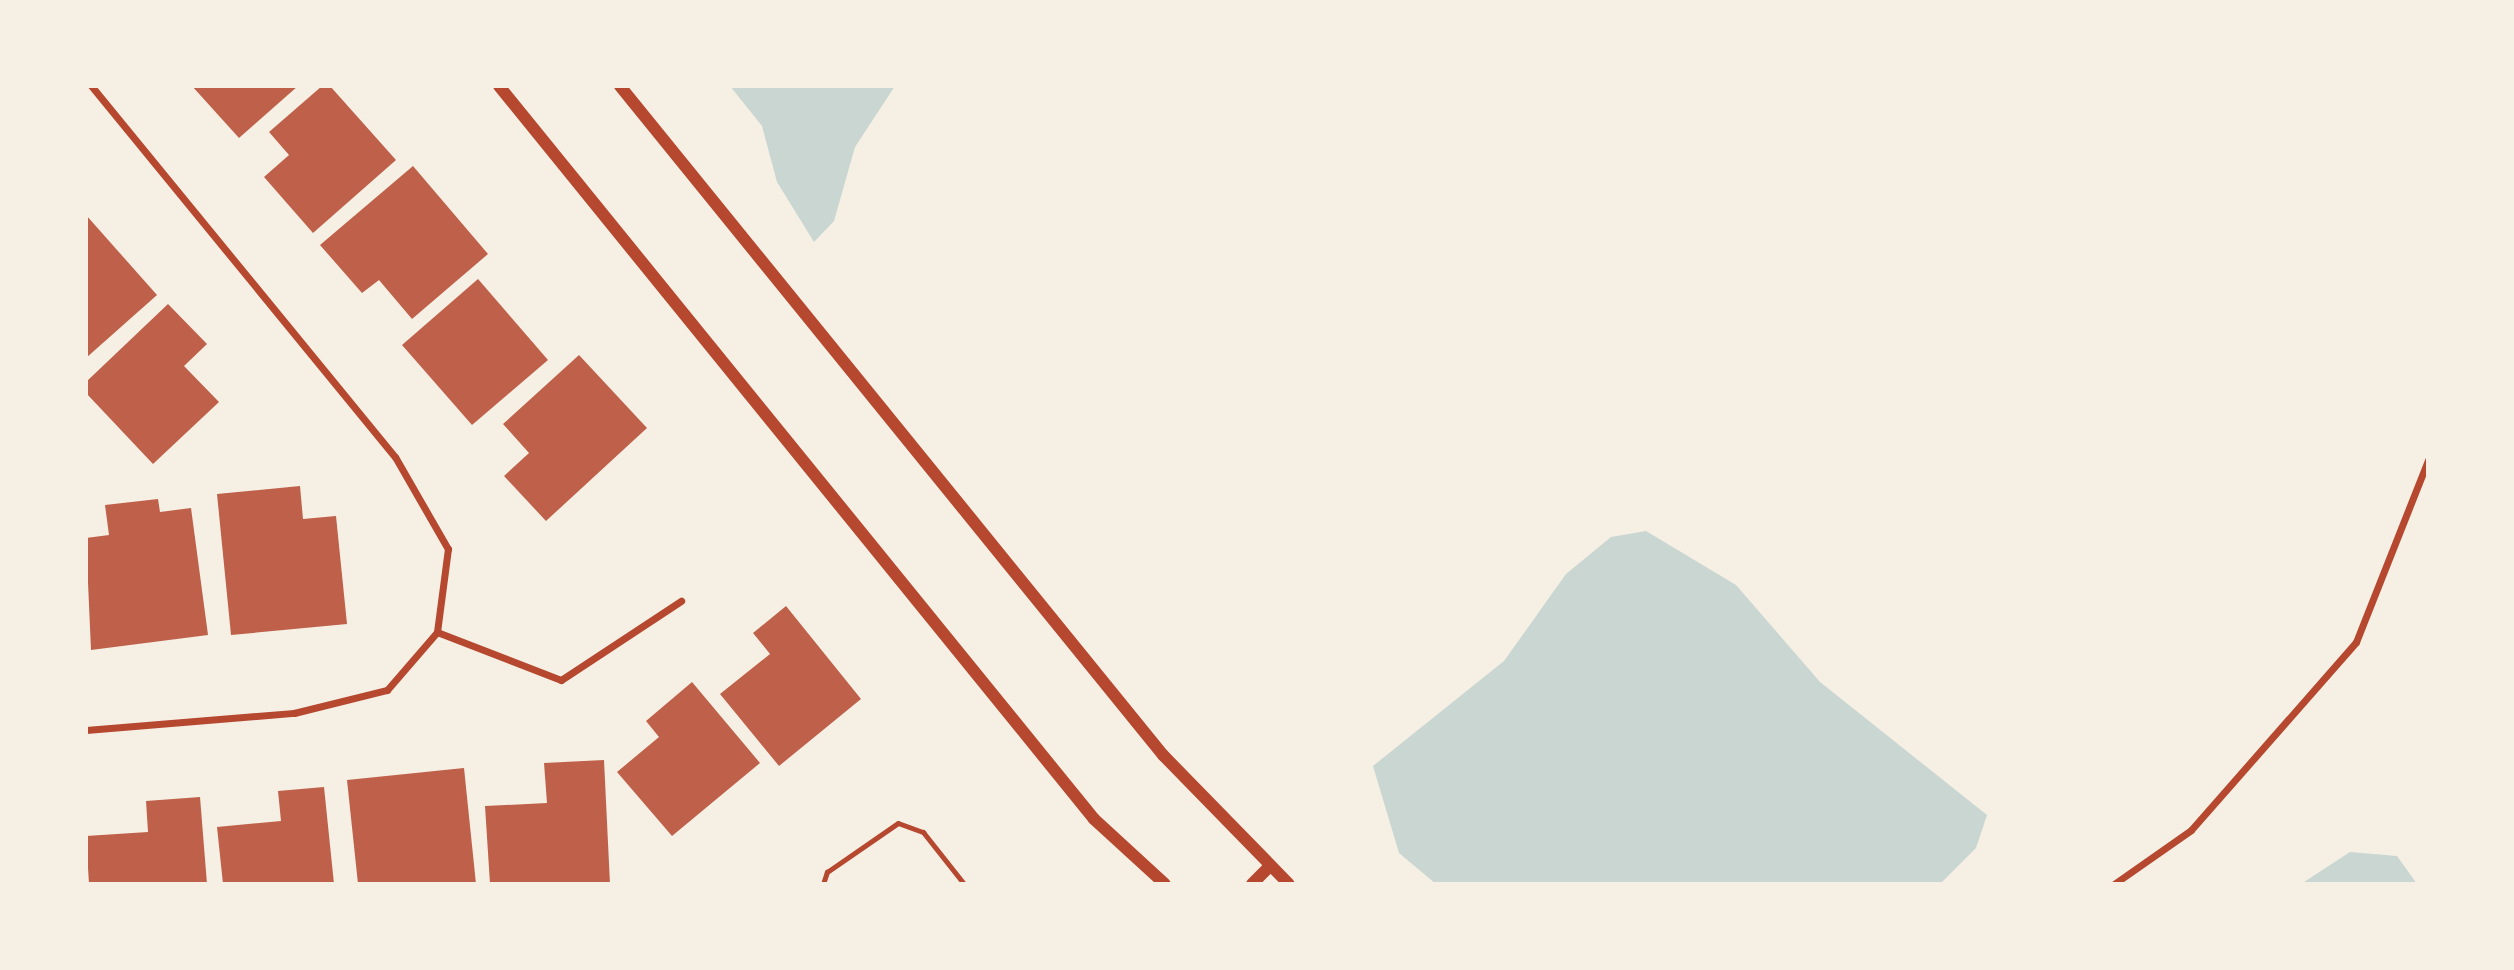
<!DOCTYPE html>
<style>
body{margin:0}
#map{position:relative;width:2514px;height:970px;overflow:hidden;background:#f6efe4;font-family:Bitter,serif}
div>[style]{position:absolute}
[style*='--x']{left:calc(var(--x)*1px);top:calc(var(--y)*1px);width:calc(var(--w)*1px);rotate:calc(var(--a)*1deg)}
.water>*{inset:0;background:#c9d6d2}
.building>*{inset:0;background:#bf614a}
.service>*{height:5px;margin:-2.5px;padding:0 2.5px;transform-origin:2.5px;border-radius:2.5px;background:#b5482f}
.minor>*{height:7px;margin:-3.5px;padding:0 3.5px;transform-origin:3.5px;border-radius:3.5px;background:#b5482f}
.tertiary>*{height:12px;margin:-6px;padding:0 6px;transform-origin:6px;border-radius:6px;background:#b5482f}
span{translate:-50% -50%;white-space:nowrap;text-align:center;line-height:1.15;-webkit-text-stroke:6px #f6efe4;paint-order:stroke}
.frame{position:absolute;inset:0;border:88px solid #f6efe4;pointer-events:none}
</style>
<div id="map">
<div class="water">
<i style="clip-path:polygon(730px 86px,895px 86px,855px 147px,834px 221px,814px 242px,777px 182px,762px 126px)"></i>
<i style="clip-path:polygon(1646px 531px,1736px 585px,1820px 682px,1987px 815px,1976px 848px,1940px 884px,1436px 884px,1399px 853px,1373px 766px,1504px 661px,1566px 574px,1611px 537px)"></i>
<i style="clip-path:polygon(2350px 852px,2397px 856px,2417px 884px,2301px 884px)"></i>
</div>
<div class="building">
<i style="clip-path:polygon(192px 86px,298px 86px,239px 138px)"></i>
<i style="clip-path:polygon(322px 86px,330px 86px,396px 160px,313px 233px,264px 177px,289px 155px,269px 132px)"></i>
<i style="clip-path:polygon(413px 166px,488px 254px,412px 319px,379px 280px,362px 293px,320px 245px)"></i>
<i style="clip-path:polygon(86px 215px,157px 295px,86px 358px)"></i>
<i style="clip-path:polygon(478px 279px,548px 360px,472px 425px,402px 345px)"></i>
<i style="clip-path:polygon(168px 304px,207px 344px,184px 366px,219px 402px,153px 464px,86px 393px,86px 382px)"></i>
<i style="clip-path:polygon(579px 355px,647px 428px,546px 521px,504px 476px,529px 453px,503px 424px)"></i>
<i style="clip-path:polygon(300px 486px,303px 519px,336px 516px,347px 624px,231px 635px,217px 494px)"></i>
<i style="clip-path:polygon(158px 499px,160px 512px,191px 508px,208px 635px,91px 650px,86px 538px,109px 535px,105px 505px)"></i>
<i style="clip-path:polygon(786px 606px,861px 699px,779px 766px,720px 694px,770px 654px,753px 633px)"></i>
<i style="clip-path:polygon(692px 682px,760px 763px,672px 836px,617px 772px,659px 737px,646px 721px)"></i>
<i style="clip-path:polygon(604px 760px,610px 884px,490px 884px,485px 806px,547px 803px,544px 763px)"></i>
<i style="clip-path:polygon(464px 768px,476px 884px,358px 884px,347px 780px)"></i>
<i style="clip-path:polygon(324px 787px,334px 884px,223px 884px,217px 827px,281px 821px,278px 791px)"></i>
<i style="clip-path:polygon(200px 797px,207px 884px,89px 884px,86px 836px,148px 832px,146px 801px)"></i>
</div>
<div class="service">
<i style="--x:823;--y:884;--w:13;--a:-72"></i>
<i style="--x:827;--y:872;--w:86;--a:-34.6"></i>
<i style="--x:898;--y:823;--w:27;--a:20"></i>
<i style="--x:923;--y:832;--w:66;--a:51.7"></i>
</div>
<div class="minor">
<i style="--x:437;--y:632;--w:133;--a:21.2"></i>
<i style="--x:561;--y:680;--w:144;--a:-33.4"></i>
<i style="--x:86;--y:730;--w:209;--a:-4.7"></i>
<i style="--x:294;--y:713;--w:96;--a:-13.9"></i>
<i style="--x:387;--y:690;--w:77;--a:-49.2"></i>
<i style="--x:437;--y:632;--w:84;--a:-82.5"></i>
<i style="--x:448;--y:549;--w:106;--a:-119.9"></i>
<i style="--x:395;--y:457;--w:480;--a:-129.3"></i>
<i style="--x:2114;--y:884;--w:94;--a:-35"></i>
<i style="--x:2191;--y:830;--w:250;--a:-48.7"></i>
<i style="--x:2356;--y:642;--w:196;--a:-68.4"></i>
</div>
<div class="tertiary">
<i style="--x:499;--y:86;--w:944;--a:50.93"></i>
<i style="--x:1094;--y:819;--w:96;--a:42.5"></i>
<i style="--x:620;--y:86;--w:862;--a:50.94"></i>
<i style="--x:1163;--y:755;--w:180;--a:45.7"></i>
<i style="--x:1252;--y:884;--w:25;--a:-45"></i>
</div>
<div class="frame"></div>
</div>
